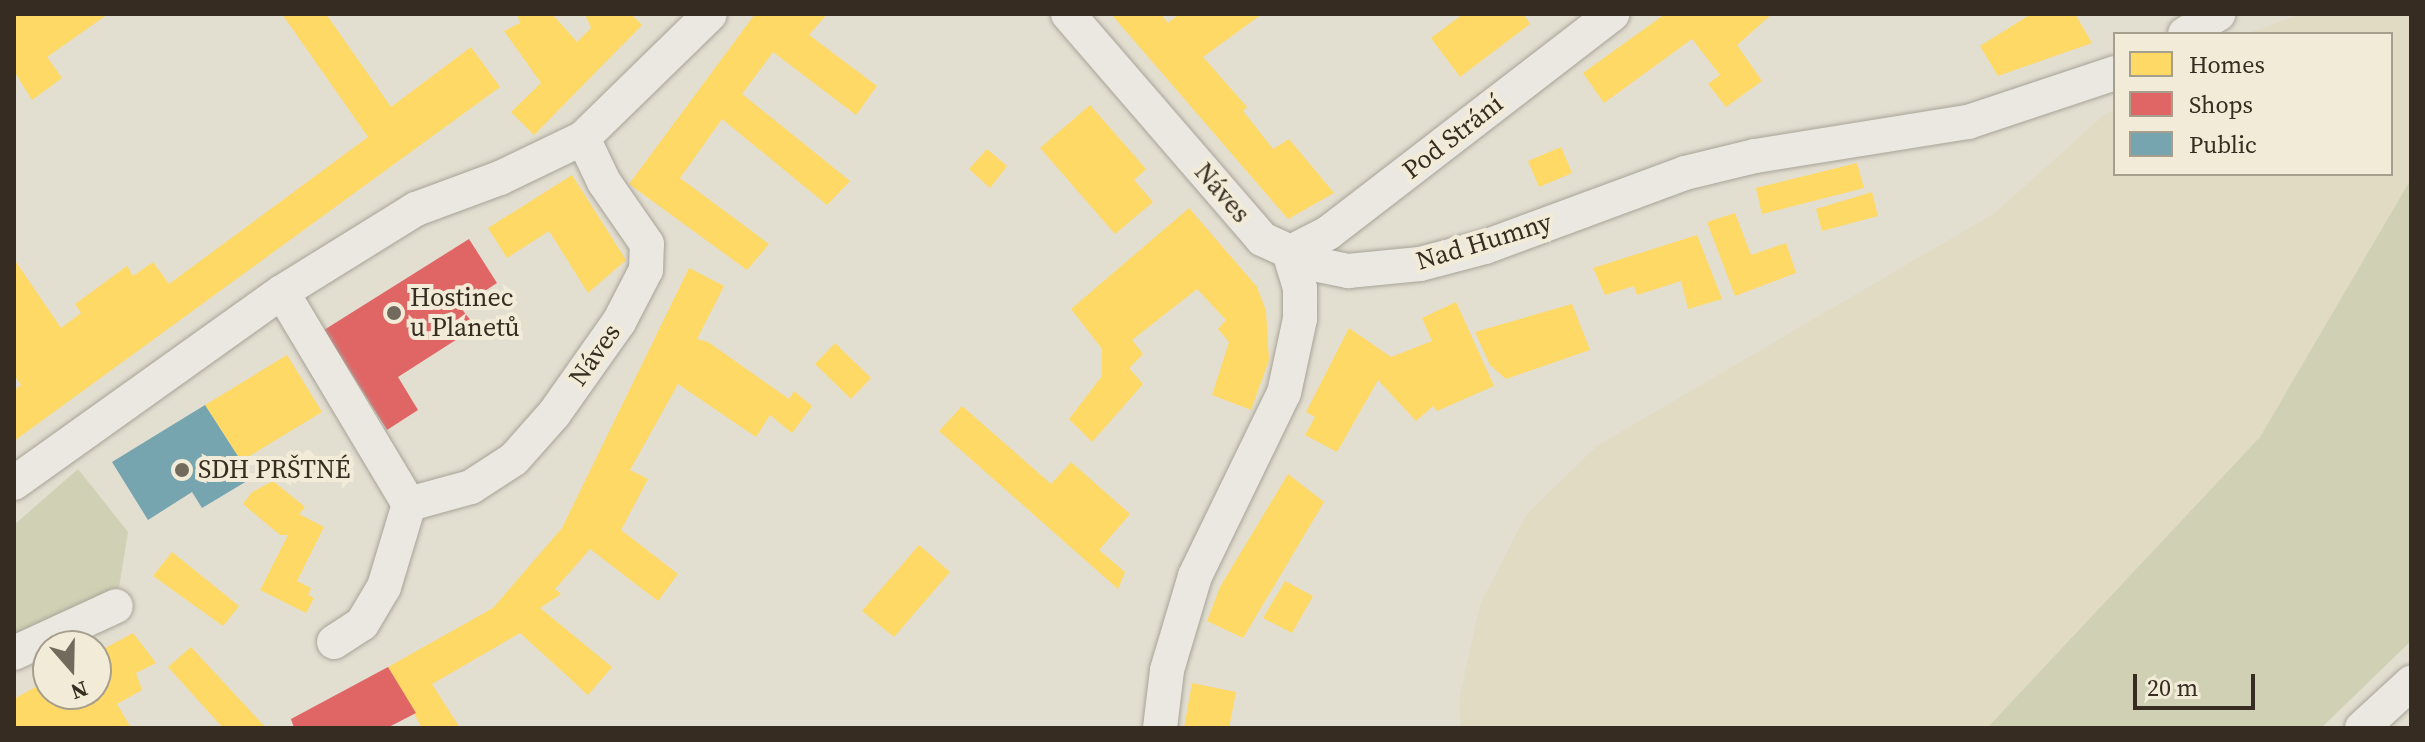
<!DOCTYPE html>
<meta charset="utf-8">
<style>
body{margin:0}
#map{position:relative;width:2425px;height:742px;overflow:hidden;background:#e2ded0;font-family:"Source Serif 4",serif}
div>[style]{position:absolute}
[style*='--x']{left:calc(var(--x)*1px);top:calc(var(--y)*1px);width:calc(var(--w)*1px);rotate:calc(var(--a)*1deg)}
.farmland>*{inset:0;background:#e0dbc2}
.green>*{inset:0;background:#d0d1b4}
.homes>*{inset:0;background:#ffd966}
.shops>*{inset:0;background:#e06666}
.public>*{inset:0;background:#76a5af}
.roads{filter:drop-shadow(0 0 2px #a8a398) drop-shadow(0 0 2px #a8a398)}
.street>*{height:34px;margin:-17px;padding:0 17px;transform-origin:17px;border-radius:17px;background:#ebe8e1}
.dots>*{width:22px;height:22px;translate:-50% -50%;box-sizing:border-box;border:4px solid #f2ebd7;border-radius:50%}
span{translate:-50% -50%;white-space:nowrap;text-align:center;line-height:1.15;-webkit-text-stroke:8px #f2ebd7;paint-order:stroke}
.street-label{font-size:26px;color:#372c21}
.poi-label{font-size:26px;color:#372c21}
.left{translate:0 -50%;text-align:left}
.frame{position:absolute;inset:0;border:16px solid #372c21;pointer-events:none}
.legend{position:absolute;left:2113px;top:32px;width:280px;height:144px;box-sizing:border-box;background:#f2ebd7;border:2px solid #a79f8e;margin:0;padding:10px 14px;list-style:none;font-size:24px;color:#372c21}
.legend li{display:flex;align-items:center;gap:16px;height:40px}
.legend b{width:40px;border:2px solid #a79f8e}
.north{position:absolute;left:32px;top:630px;width:80px;height:80px;box-sizing:border-box;background:#f2ebd7;border:2px solid #a79f8e;border-radius:50%;rotate:160deg;font-size:22px;font-weight:700;line-height:32px;text-align:center;color:#372c21}
.north::after{content:'';display:block;margin:auto;width:28px;height:36px;background:#736a5e;clip-path:polygon(50% 0,100% 100%,50% 72%,0 100%)}
.scale{position:absolute;left:2133px;top:674px;width:122px;height:36px;box-sizing:border-box;border:4px solid #372c21;border-top:0;padding-left:10px;font-size:24px;line-height:28px;white-space:nowrap;color:#372c21;-webkit-text-stroke:6px #f2ebd7;paint-order:stroke}
</style>
<div id="map">
<div class="farmland">
<i style="clip-path:polygon(2301px 14px,2411px 14px,2411px 179px,2260px 437px,1987px 728px,1461px 728px,1459px 700px,1480px 605px,1526px 515px,1597px 446px,1995px 213px,2104px 115px,2115px 109px,2115px 174px,2391px 174px,2391px 34px,2246px 34px)"></i>
</div>
<div class="green">
<i style="clip-path:polygon(2411px 179px,2411px 641px,2321px 728px,1987px 728px,2260px 437px)"></i>
<i style="clip-path:polygon(78px 469px,128px 532px,116px 606px,14px 653px,14px 525px)"></i>
</div>
<div class="homes">
<i style="clip-path:polygon(14px 14px,108px 14px,47px 57px,62px 78px,32px 100px,14px 71px)"></i>
<i style="clip-path:polygon(282px 14px,326px 14px,391px 107px,471px 47px,500px 87px,14px 441px,14px 390px,21px 385px,14px 375px,14px 259px,61px 328px,81px 313px,75px 304px,127px 266px,133px 276px,153px 262px,169px 284px,368px 137px)"></i>
<i style="clip-path:polygon(517px 14px,552px 14px,577px 42px,591px 28px,585px 14px,631px 14px,642px 25px,534px 135px,511px 112px,541px 83px,504px 31px,520px 23px)"></i>
<i style="clip-path:polygon(755px 14px,827px 14px,809px 35px,877px 86px,856px 115px,773px 52px,742px 94px,850px 181px,827px 205px,722px 119px,680px 178px,769px 244px,747px 270px,629px 184px)"></i>
<i style="clip-path:polygon(1111px 14px,1161px 14px,1168px 23px,1179px 14px,1262px 14px,1203px 57px,1247px 107px,1243px 111px,1273px 149px,1289px 139px,1334px 193px,1288px 219px)"></i>
<i style="clip-path:polygon(1463px 14px,1523px 14px,1530px 24px,1460px 77px,1431px 38px)"></i>
<i style="clip-path:polygon(1665px 14px,1772px 14px,1737px 45px,1762px 81px,1726px 107px,1708px 84px,1720px 75px,1692px 39px,1604px 103px,1583px 73px)"></i>
<i style="clip-path:polygon(2031px 14px,2075px 14px,2092px 43px,1998px 76px,1980px 46px)"></i>
<i style="clip-path:polygon(1090px 105px,1146px 169px,1134px 180px,1153px 202px,1115px 234px,1040px 148px)"></i>
<i style="clip-path:polygon(1561px 147px,1572px 173px,1539px 187px,1528px 161px)"></i>
<i style="clip-path:polygon(987px 149px,1007px 166px,990px 188px,969px 169px)"></i>
<i style="clip-path:polygon(1857px 163px,1864px 188px,1762px 214px,1756px 188px)"></i>
<i style="clip-path:polygon(572px 175px,626px 260px,588px 293px,549px 231px,507px 258px,488px 228px)"></i>
<i style="clip-path:polygon(1872px 192px,1878px 216px,1822px 231px,1816px 209px)"></i>
<i style="clip-path:polygon(1189px 208px,1257px 287px,1266px 311px,1269px 360px,1251px 410px,1212px 395px,1229px 342px,1218px 329px,1226px 320px,1197px 289px,1132px 340px,1143px 354px,1129px 368px,1143px 384px,1092px 442px,1069px 419px,1102px 376px,1102px 349px,1071px 309px)"></i>
<i style="clip-path:polygon(1735px 213px,1751px 255px,1786px 243px,1796px 273px,1735px 296px,1707px 222px)"></i>
<i style="clip-path:polygon(1697px 235px,1722px 299px,1688px 309px,1681px 281px,1637px 295px,1634px 286px,1605px 295px,1593px 268px)"></i>
<i style="clip-path:polygon(689px 268px,724px 286px,697px 339px,708px 342px,789px 399px,794px 391px,812px 406px,792px 433px,770px 415px,756px 437px,678px 384px,630px 470px,648px 479px,621px 530px,678px 574px,658px 601px,590px 549px,555px 589px,561px 594px,540px 608px,612px 667px,588px 695px,520px 633px,432px 684px,460px 728px,422px 728px,388px 667px,493px 608px,562px 528px)"></i>
<i style="clip-path:polygon(1456px 302px,1494px 386px,1437px 411px,1433px 406px,1416px 421px,1378px 380px,1337px 452px,1305px 435px,1315px 417px,1306px 412px,1349px 328px,1391px 357px,1432px 341px,1422px 318px)"></i>
<i style="clip-path:polygon(1572px 304px,1590px 350px,1506px 379px,1490px 365px,1475px 332px)"></i>
<i style="clip-path:polygon(835px 343px,871px 378px,851px 399px,815px 364px)"></i>
<i style="clip-path:polygon(287px 355px,322px 412px,241px 461px,205px 405px)"></i>
<i style="clip-path:polygon(962px 406px,1051px 484px,1071px 462px,1130px 514px,1099px 550px,1125px 572px,1118px 589px,939px 431px)"></i>
<i style="clip-path:polygon(1288px 474px,1324px 502px,1243px 638px,1207px 621px,1220px 587px)"></i>
<i style="clip-path:polygon(273px 481px,305px 507px,299px 514px,324px 527px,297px 581px,311px 588px,308px 595px,314px 598px,306px 613px,260px 590px,288px 535px,280px 535px,243px 504px,252px 492px)"></i>
<i style="clip-path:polygon(919px 545px,950px 572px,894px 637px,862px 611px)"></i>
<i style="clip-path:polygon(172px 552px,239px 606px,223px 626px,153px 576px)"></i>
<i style="clip-path:polygon(1285px 581px,1313px 596px,1292px 633px,1263px 618px)"></i>
<i style="clip-path:polygon(133px 633px,156px 663px,136px 673px,142px 690px,117px 704px,131px 728px,14px 728px,14px 699px,48px 680px,48px 694px,96px 694px,96px 653px)"></i>
<i style="clip-path:polygon(191px 647px,266px 728px,223px 728px,168px 667px)"></i>
<i style="clip-path:polygon(1192px 683px,1236px 692px,1229px 728px,1184px 728px)"></i>
</div>
<div class="shops">
<i style="clip-path:polygon(469px 239px,497px 283px,460px 307px,476px 327px,398px 377px,418px 410px,387px 430px,324px 330px)"></i>
<i style="clip-path:polygon(388px 667px,416px 713px,387px 728px,294px 728px,291px 719px)"></i>
</div>
<div class="public">
<i style="clip-path:polygon(205px 405px,252px 478px,202px 508px,192px 492px,148px 520px,112px 462px)"></i>
</div>
<div class="roads">
<div class="street">
<i style="--x:1068;--y:14;--w:297;--a:49.2"></i>
<i style="--x:1262;--y:239;--w:63;--a:24.5"></i>
<i style="--x:1319;--y:265;--w:30;--a:12"></i>
<i style="--x:1348;--y:271;--w:72;--a:-5.6"></i>
<i style="--x:1420;--y:264;--w:67;--a:-14.7"></i>
<i style="--x:1485;--y:247;--w:213;--a:-20.3"></i>
<i style="--x:1685;--y:173;--w:72;--a:-13.7"></i>
<i style="--x:1755;--y:156;--w:216;--a:-9.1"></i>
<i style="--x:1968;--y:122;--w:155;--a:-18.4"></i>
<i style="--x:2185;--y:34;--w:39;--a:-31"></i>
<i style="--x:1289;--y:253;--w:44;--a:-27.1"></i>
<i style="--x:1328;--y:233;--w:359;--a:-37.6"></i>
<i style="--x:282;--y:292;--w:247;--a:59.1"></i>
<i style="--x:14;--y:483;--w:329;--a:-35.5"></i>
<i style="--x:282;--y:292;--w:158;--a:-31.8"></i>
<i style="--x:416;--y:209;--w:90;--a:-20.3"></i>
<i style="--x:500;--y:178;--w:92;--a:-25.7"></i>
<i style="--x:583;--y:138;--w:177;--a:-44.3"></i>
<i style="--x:334;--y:642;--w:33;--a:-33"></i>
<i style="--x:362;--y:624;--w:43;--a:-59.3"></i>
<i style="--x:384;--y:587;--w:87;--a:-73.2"></i>
<i style="--x:409;--y:504;--w:64;--a:-15.3"></i>
<i style="--x:471;--y:487;--w:51;--a:-33.1"></i>
<i style="--x:514;--y:459;--w:60;--a:-48.4"></i>
<i style="--x:554;--y:414;--w:113;--a:-54.8"></i>
<i style="--x:619;--y:322;--w:59;--a:-62.6"></i>
<i style="--x:646;--y:270;--w:26;--a:-88"></i>
<i style="--x:647;--y:244;--w:75;--a:-124.7"></i>
<i style="--x:604;--y:182;--w:49;--a:-115.5"></i>
<i style="--x:14;--y:653;--w:112;--a:-24.7"></i>
<i style="--x:1160;--y:728;--w:58;--a:-83.1"></i>
<i style="--x:1167;--y:670;--w:98;--a:-73.4"></i>
<i style="--x:1195;--y:576;--w:203;--a:-64.1"></i>
<i style="--x:1284;--y:393;--w:76;--a:-77.8"></i>
<i style="--x:1300;--y:319;--w:31;--a:-90"></i>
<i style="--x:1300;--y:288;--w:37;--a:-107"></i>
<i style="--x:2362;--y:728;--w:67;--a:-42.6"></i>
</div>
</div>
<div class="dots">
<i style="left:394px;top:313px;background:#736a5e"></i>
<i style="left:182px;top:470px;background:#736a5e"></i>
</div>
<div class="street-label">
<span style="left:1453px;top:137px;rotate:-38deg">Pod Strání</span>
<span style="left:1222px;top:193px;rotate:49deg">Náves</span>
<span style="left:1484px;top:242px;rotate:-17deg">Nad Humny</span>
<span style="left:595px;top:355px;rotate:-55deg">Náves</span>
</div>
<div class="poi-label">
<span class="left" style="left:410px;top:313px">Hostinec<br>u Planetů</span>
<span class="left" style="left:198px;top:470px">SDH PRŠTNÉ</span>
</div>
<div class="frame"></div>
<ul class="legend">
<li><b style="height:22px;background:#ffd966"></b>Homes</li>
<li><b style="height:22px;background:#e06666"></b>Shops</li>
<li><b style="height:22px;background:#76a5af"></b>Public</li>
</ul>
<div class="north">N</div>
<div class="scale">20 m</div>
</div>
